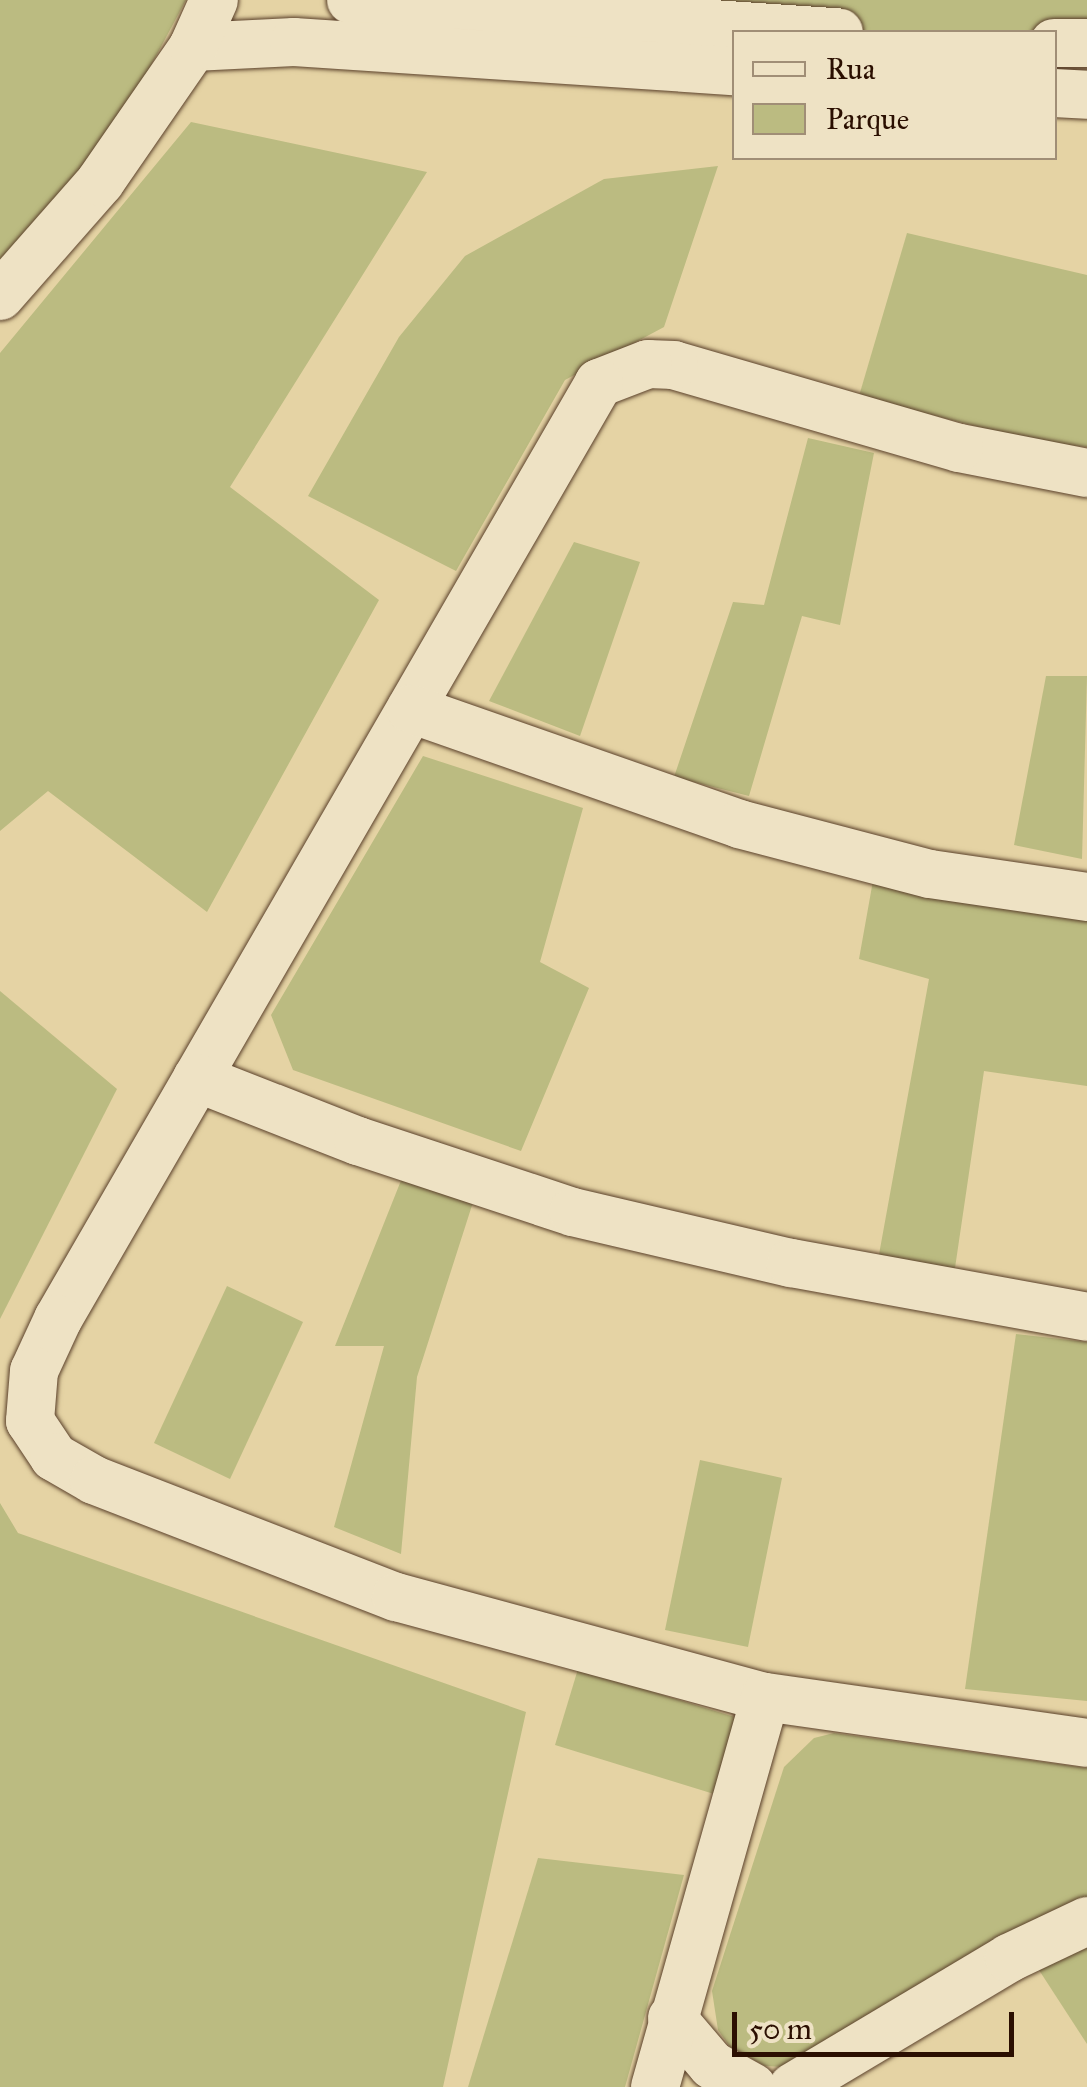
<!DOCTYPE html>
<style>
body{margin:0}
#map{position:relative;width:1087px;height:2087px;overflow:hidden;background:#e5d3a4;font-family:"IM FELL Great Primer",serif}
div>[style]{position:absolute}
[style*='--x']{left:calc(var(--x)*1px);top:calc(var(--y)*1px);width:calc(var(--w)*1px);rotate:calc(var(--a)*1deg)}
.green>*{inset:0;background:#bbbb81}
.roads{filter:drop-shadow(0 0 2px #5a402a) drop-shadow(0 0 2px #5a402a)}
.minor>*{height:48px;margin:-24px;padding:0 24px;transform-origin:24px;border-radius:24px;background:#eee2c4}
span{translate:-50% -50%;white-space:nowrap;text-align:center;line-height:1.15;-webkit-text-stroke:8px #eee2c4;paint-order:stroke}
.legend{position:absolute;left:732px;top:30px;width:325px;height:130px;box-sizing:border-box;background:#eee2c4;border:2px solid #a08e76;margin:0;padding:12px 18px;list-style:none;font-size:30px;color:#2b0f01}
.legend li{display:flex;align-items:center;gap:20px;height:50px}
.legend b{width:50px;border:2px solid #a08e76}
.scale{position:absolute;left:732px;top:2012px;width:282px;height:45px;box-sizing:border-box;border:5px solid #2b0f01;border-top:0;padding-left:12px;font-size:30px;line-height:35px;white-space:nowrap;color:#2b0f01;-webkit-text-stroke:8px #eee2c4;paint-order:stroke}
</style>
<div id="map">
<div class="green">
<i style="clip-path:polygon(0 0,186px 0,141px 84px,62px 198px,0 260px)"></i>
<i style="clip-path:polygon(351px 0,1087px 0,1087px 43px,1054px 32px,839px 32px)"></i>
<i style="clip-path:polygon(191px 122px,427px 172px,230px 487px,379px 600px,207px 912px,48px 791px,0 831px,0 353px)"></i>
<i style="clip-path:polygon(718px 166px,664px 327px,565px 380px,456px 571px,308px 496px,399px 337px,465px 256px,604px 179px)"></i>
<i style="clip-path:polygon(907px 233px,1087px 275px,1087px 447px,1036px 442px,859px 396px)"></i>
<i style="clip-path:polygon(808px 438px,874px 453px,840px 625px,802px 616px,749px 796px,674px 777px,733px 602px,764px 605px)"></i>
<i style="clip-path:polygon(574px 542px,640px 562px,580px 736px,489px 701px)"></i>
<i style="clip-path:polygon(1046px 676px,1087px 676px,1082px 859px,1014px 845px)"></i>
<i style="clip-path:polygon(423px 756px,583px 808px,540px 962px,589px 988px,521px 1151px,293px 1070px,271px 1015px)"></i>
<i style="clip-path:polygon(874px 875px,1087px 912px,1087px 1086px,984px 1071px,955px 1268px,878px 1260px,929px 979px,859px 959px)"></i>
<i style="clip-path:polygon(0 991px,117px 1089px,0 1319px)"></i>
<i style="clip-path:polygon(404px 1173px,475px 1196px,417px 1377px,401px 1554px,334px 1527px,384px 1346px,335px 1346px)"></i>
<i style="clip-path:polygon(227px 1286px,303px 1322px,230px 1479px,154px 1443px)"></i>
<i style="clip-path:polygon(1016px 1334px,1087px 1342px,1087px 1701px,965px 1689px)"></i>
<i style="clip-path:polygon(700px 1460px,782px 1478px,748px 1647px,665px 1630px)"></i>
<i style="clip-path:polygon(0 1503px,18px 1533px,526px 1712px,443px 2087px,0 2087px)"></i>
<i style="clip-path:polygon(578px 1669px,751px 1722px,727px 1798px,555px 1745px)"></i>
<i style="clip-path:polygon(834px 1733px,1087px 1768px,1087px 1906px,785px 2067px,765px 2066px,730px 2047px,718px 2030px,712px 1991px,784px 1767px,814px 1738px)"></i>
<i style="clip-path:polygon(538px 1858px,684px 1875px,625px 2087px,468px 2087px)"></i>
<i style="clip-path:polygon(1087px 1948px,1087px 2044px,1037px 1967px)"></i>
</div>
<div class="roads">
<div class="minor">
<i style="--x:351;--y:0;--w:489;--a:3.8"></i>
<i style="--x:1054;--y:43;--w:33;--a:0"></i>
<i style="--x:193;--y:47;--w:101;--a:-2.8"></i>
<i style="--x:294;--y:42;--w:441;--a:3.8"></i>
<i style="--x:1054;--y:93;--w:33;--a:3"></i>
<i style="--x:0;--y:296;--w:152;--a:-48.7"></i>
<i style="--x:100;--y:182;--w:164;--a:-55.4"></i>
<i style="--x:193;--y:47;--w:51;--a:-65.9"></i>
<i style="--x:1087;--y:473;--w:130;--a:-168.9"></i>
<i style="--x:959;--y:448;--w:297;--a:-163.8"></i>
<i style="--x:674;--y:365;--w:26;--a:-178"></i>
<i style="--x:648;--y:364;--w:53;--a:158.8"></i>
<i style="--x:599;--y:383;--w:1081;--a:120.03"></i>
<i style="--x:58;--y:1319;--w:57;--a:114.8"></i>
<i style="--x:34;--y:1371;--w:50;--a:94.6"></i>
<i style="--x:30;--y:1421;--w:43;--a:56.3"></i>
<i style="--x:54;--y:1457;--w:46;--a:29.9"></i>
<i style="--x:94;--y:1480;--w:324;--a:21.2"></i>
<i style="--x:396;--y:1597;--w:382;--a:15.2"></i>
<i style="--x:765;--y:1697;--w:325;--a:8.1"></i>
<i style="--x:411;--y:709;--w:348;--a:19.3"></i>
<i style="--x:739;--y:824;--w:197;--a:14.7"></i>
<i style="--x:930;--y:874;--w:159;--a:8.3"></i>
<i style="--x:197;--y:1078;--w:173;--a:21.4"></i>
<i style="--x:358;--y:1141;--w:226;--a:18.3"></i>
<i style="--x:573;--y:1212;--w:224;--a:13.2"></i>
<i style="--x:791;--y:1263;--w:301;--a:10.3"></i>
<i style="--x:672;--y:2018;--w:62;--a:49.6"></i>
<i style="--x:712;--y:2065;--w:46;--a:28.8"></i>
<i style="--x:655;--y:2087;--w:405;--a:-74.2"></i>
<i style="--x:793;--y:2087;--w:252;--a:-30.8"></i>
<i style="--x:1009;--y:1958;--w:86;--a:-25.4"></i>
</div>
</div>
<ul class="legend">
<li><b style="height:12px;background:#eee2c4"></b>Rua</li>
<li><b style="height:28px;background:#bbbb81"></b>Parque</li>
</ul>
<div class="scale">50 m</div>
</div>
